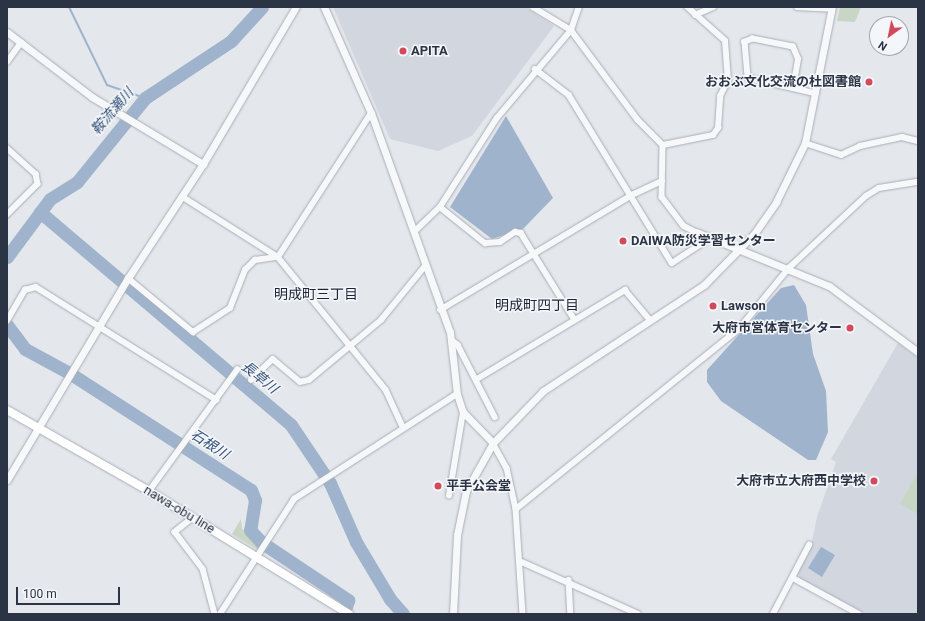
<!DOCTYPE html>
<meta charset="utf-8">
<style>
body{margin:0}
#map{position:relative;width:925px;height:621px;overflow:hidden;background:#e4e7ec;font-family:Roboto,"Noto Sans JP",sans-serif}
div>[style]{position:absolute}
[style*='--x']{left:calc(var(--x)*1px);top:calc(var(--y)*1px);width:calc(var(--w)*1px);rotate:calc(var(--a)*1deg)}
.built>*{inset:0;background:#d2d6de}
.green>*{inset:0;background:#c9d6c5}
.water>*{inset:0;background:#9fb4cc}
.stream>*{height:2px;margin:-1px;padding:0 1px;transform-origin:1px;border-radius:1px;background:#9fb4cc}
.river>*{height:13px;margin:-6.5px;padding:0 6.5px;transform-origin:6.5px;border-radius:6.5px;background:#9fb4cc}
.roads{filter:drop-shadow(0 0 1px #a9aeb7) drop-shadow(0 0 1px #a9aeb7)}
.minor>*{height:5.5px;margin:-2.75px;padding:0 2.75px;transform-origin:2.75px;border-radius:2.75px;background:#f7f8fa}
.tertiary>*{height:7px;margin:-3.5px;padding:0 3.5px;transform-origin:3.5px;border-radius:3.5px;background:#f7f8fa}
.secondary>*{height:8px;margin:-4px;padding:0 4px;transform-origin:4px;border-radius:4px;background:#fff}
.dots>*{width:11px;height:11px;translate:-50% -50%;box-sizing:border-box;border:2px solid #f4f6f9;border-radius:50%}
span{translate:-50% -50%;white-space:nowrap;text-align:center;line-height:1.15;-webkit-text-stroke:3px #f4f6f9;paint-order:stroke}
.poi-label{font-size:13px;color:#2b3445;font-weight:700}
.left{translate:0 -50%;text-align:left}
.right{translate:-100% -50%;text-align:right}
.street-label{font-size:13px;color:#2b3445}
.water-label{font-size:14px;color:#34527a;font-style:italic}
.neighbourhood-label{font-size:14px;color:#1d2536}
.frame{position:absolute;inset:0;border:8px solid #2b3445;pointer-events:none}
.north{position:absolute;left:869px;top:16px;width:40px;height:40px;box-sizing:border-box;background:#f4f6f9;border:1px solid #a4a8b1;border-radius:50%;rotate:213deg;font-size:11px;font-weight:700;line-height:16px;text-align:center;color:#2b3445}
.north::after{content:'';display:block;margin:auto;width:14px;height:18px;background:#d1495b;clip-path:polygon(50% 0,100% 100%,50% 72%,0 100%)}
.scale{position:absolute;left:16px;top:587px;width:104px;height:18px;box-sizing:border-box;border:2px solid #2b3445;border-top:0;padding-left:5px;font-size:12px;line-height:14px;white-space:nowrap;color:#2b3445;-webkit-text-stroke:3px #f4f6f9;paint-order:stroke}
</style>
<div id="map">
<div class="built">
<i style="clip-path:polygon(333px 7px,525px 7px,554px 26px,472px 136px,438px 151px,390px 139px)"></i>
<i style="clip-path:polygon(898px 343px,918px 358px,918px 614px,866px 614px,800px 579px,798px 573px,811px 546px,817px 517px,836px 462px,831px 459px)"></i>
</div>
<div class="green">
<i style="clip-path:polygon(840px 7px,861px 7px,855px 22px,837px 21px)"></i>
<i style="clip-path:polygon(918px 472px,918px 514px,900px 504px)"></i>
<i style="clip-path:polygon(241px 519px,242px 529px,261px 546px,258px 550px,232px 534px)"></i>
</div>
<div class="water">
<i style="clip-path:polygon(506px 116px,553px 198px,523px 229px,492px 239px,450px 207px)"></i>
<i style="clip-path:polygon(794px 285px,806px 305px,813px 354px,826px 391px,828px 432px,816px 460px,808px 460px,721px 401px,707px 382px,707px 370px,781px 288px)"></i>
<i style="clip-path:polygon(821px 547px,835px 555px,822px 577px,808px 568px)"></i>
</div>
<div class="stream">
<i style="--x:69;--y:7;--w:87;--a:64"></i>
<i style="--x:107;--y:85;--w:40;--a:18.9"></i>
</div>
<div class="river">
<i style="--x:40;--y:212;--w:329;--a:40.3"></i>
<i style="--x:291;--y:425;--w:70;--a:56.1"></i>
<i style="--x:330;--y:483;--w:64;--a:66.2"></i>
<i style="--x:356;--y:542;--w:66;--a:59.2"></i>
<i style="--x:390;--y:599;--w:20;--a:49"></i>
<i style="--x:7;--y:257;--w:72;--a:-53.4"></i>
<i style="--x:50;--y:199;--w:32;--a:-32"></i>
<i style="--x:77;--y:182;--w:108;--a:-51"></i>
<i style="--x:145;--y:98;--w:103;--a:-33.5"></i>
<i style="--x:231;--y:41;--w:46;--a:-47.6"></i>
<i style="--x:7;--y:325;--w:30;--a:53"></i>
<i style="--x:25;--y:349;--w:52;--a:28.5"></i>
<i style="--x:71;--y:374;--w:214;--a:32.8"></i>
<i style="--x:251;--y:490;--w:11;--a:68"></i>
<i style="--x:255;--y:500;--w:30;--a:99"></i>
<i style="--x:250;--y:530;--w:16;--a:47"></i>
<i style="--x:261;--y:542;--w:105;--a:33.7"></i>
<i style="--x:348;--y:600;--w:15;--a:106"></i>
</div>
<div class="roads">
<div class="minor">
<i style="--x:533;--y:7;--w:44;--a:31.2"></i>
<i style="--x:571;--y:30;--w:112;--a:53.3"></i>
<i style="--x:638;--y:120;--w:35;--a:45"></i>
<i style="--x:663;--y:145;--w:52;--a:91.1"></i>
<i style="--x:662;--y:197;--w:36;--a:53"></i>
<i style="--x:684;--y:226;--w:13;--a:27"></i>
<i style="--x:797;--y:7;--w:35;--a:3"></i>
<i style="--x:695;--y:15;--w:20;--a:-24"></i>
<i style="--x:7;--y:62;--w:24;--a:-54"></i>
<i style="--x:535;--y:69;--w:43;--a:37.4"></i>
<i style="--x:569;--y:95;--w:197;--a:58.5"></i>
<i style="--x:672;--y:263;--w:45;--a:-33.3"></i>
<i style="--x:793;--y:88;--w:29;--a:-80"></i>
<i style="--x:798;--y:59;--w:13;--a:-113"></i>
<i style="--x:793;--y:47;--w:41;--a:-168.7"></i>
<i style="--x:753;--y:39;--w:9;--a:159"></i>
<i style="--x:745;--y:42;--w:35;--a:85"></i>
<i style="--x:748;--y:77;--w:5;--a:22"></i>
<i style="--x:753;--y:79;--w:41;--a:12.7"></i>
<i style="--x:793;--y:88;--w:22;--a:13"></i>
<i style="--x:805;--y:143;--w:38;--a:18"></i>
<i style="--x:841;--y:155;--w:21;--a:-25"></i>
<i style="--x:860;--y:146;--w:43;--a:-12.1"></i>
<i style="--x:902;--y:137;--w:16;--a:14"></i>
<i style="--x:663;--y:145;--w:51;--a:-11.3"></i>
<i style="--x:713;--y:135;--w:9;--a:-54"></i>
<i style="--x:718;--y:128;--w:32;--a:-86"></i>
<i style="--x:720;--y:96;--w:17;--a:-62"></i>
<i style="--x:728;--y:81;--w:40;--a:-94.3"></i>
<i style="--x:725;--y:41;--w:51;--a:-138.2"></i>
<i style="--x:7;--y:148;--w:39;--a:42"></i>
<i style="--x:36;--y:174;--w:10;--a:79"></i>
<i style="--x:38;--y:184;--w:44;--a:135"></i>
<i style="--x:183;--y:197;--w:112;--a:32.3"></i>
<i style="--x:278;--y:257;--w:171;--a:50.9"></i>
<i style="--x:386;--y:390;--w:41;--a:65.3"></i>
<i style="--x:440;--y:207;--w:58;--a:38.7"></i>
<i style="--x:485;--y:243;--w:15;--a:-4"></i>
<i style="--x:500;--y:242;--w:18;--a:-34"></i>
<i style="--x:515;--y:232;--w:6;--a:9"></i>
<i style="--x:521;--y:233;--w:102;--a:58.2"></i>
<i style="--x:414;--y:232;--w:36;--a:-44"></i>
<i style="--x:440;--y:207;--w:106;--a:-57.4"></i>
<i style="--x:497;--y:118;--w:115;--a:-49.9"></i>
<i style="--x:571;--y:30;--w:24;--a:-71"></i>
<i style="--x:278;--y:257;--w:171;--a:-57.1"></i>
<i style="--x:128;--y:278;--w:85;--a:39.7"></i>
<i style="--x:193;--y:332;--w:44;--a:-33"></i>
<i style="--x:230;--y:308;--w:41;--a:-68.5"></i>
<i style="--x:245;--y:270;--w:14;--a:-45"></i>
<i style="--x:255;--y:260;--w:22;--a:-8"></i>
<i style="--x:440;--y:310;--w:224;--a:-30.9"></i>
<i style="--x:632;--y:195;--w:33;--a:-25"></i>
<i style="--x:7;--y:321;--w:36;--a:-60"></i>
<i style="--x:25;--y:290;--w:11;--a:-15"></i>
<i style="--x:36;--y:287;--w:213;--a:32"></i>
<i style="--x:452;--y:340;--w:8;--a:40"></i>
<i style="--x:458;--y:345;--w:81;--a:62.8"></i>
<i style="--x:477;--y:379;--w:173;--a:-31"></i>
<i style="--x:625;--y:290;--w:39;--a:50"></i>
<i style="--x:251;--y:380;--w:30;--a:-44"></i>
<i style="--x:273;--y:359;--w:35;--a:40"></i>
<i style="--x:300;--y:382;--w:9;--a:-13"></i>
<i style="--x:309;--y:380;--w:94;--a:-39.8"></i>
<i style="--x:381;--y:320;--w:70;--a:-50.8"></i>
<i style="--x:493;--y:443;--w:29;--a:61"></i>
<i style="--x:507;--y:468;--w:42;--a:77.6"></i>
<i style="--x:516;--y:509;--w:105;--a:86.2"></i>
<i style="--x:149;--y:491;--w:150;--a:-54"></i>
<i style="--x:449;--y:496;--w:85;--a:-80.5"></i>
<i style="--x:516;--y:509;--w:287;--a:-38.9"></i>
<i style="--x:739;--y:329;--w:79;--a:-50.7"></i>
<i style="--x:789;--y:268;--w:105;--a:-43.1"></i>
<i style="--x:866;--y:196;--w:15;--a:-32"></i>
<i style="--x:879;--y:188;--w:39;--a:-9"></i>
<i style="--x:193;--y:518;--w:23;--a:142"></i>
<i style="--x:175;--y:532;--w:46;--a:52.9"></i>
<i style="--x:203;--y:569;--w:47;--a:75.1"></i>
<i style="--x:522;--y:562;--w:127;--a:24.1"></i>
<i style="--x:793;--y:578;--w:75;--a:28.6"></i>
<i style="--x:569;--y:580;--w:34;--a:87"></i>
<i style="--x:220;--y:614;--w:137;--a:-57.2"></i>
<i style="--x:294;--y:499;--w:194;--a:-32.8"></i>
<i style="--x:773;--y:614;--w:78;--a:-62.4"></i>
</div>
<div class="tertiary">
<i style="--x:324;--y:7;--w:116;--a:66.1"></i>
<i style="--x:371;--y:113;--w:233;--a:70.2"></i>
<i style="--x:450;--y:332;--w:62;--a:83.6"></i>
<i style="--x:457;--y:394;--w:19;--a:72"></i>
<i style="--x:463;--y:412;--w:43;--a:45.9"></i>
<i style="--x:7;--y:32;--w:107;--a:37.4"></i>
<i style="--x:92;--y:97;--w:130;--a:31.1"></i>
<i style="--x:696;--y:232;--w:144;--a:22.1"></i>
<i style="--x:829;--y:286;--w:111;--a:36.6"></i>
<i style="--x:7;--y:480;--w:235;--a:-59.1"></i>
<i style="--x:128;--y:278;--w:136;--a:-56.7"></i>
<i style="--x:203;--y:164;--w:182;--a:-59.4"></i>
<i style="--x:453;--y:614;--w:79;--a:-87.1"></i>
<i style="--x:457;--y:535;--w:45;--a:-78.4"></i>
<i style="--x:466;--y:491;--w:55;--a:-60.6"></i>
<i style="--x:493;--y:443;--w:72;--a:-46.1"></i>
<i style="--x:543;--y:391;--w:193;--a:-33.4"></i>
<i style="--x:704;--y:285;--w:71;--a:-45.6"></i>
<i style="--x:754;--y:234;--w:39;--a:-55"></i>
<i style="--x:776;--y:202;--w:66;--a:-63.8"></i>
<i style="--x:805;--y:143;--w:139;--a:-78.8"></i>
</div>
<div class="secondary">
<i style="--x:7;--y:410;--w:163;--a:29.7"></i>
<i style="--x:149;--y:491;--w:235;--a:31.6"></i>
</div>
</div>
<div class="dots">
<i style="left:403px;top:51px;background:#d1495b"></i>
<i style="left:869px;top:82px;background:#d1495b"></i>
<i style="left:623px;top:241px;background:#d1495b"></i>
<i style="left:713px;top:306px;background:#d1495b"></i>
<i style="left:850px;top:328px;background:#d1495b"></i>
<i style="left:874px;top:481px;background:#d1495b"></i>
<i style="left:438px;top:486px;background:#d1495b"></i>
</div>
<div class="poi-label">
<span class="left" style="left:411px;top:51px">APITA</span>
<span class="right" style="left:861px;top:82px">おおぶ文化交流の杜図書館</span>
<span class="left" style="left:631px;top:241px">DAIWA防災学習センター</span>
<span class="left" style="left:721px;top:306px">Lawson</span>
<span class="right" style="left:842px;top:328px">大府市営体育センター</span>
<span class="right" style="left:866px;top:481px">大府市立大府西中学校</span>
<span class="left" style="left:446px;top:486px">平手公会堂</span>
</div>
<div class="street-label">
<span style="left:179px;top:510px;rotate:31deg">nawa-obu line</span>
</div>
<div class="water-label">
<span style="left:112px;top:111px;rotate:-49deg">鞍流瀬川</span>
<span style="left:260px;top:377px;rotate:39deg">長草川</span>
<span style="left:210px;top:444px;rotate:33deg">石根川</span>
</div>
<div class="neighbourhood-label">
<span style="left:316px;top:294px">明成町三丁目</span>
<span style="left:537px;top:305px">明成町四丁目</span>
</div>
<div class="frame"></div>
<div class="north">N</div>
<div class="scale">100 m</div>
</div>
